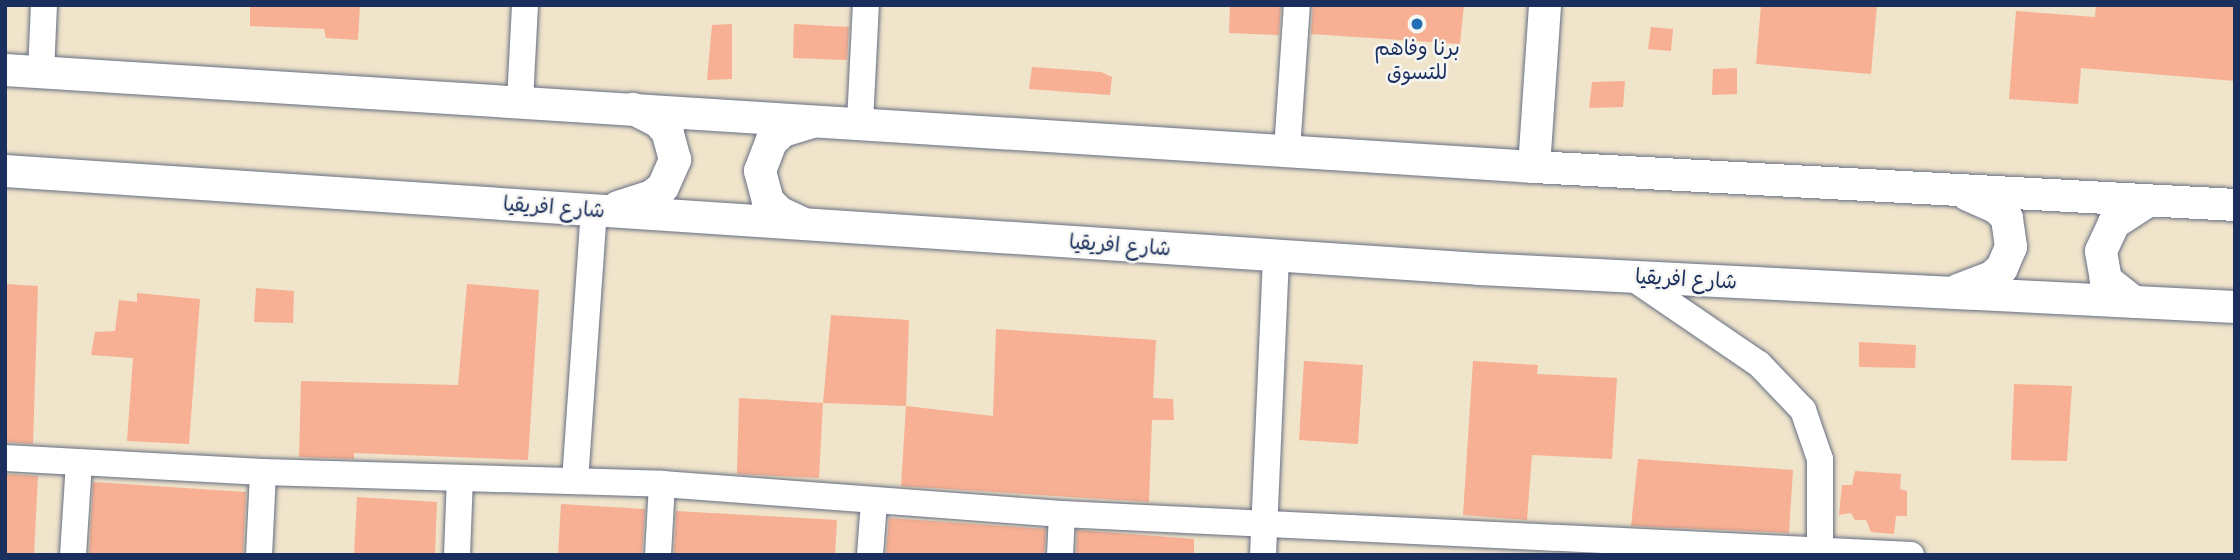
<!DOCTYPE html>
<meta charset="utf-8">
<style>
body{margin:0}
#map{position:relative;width:2240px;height:560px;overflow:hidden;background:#f0e4ca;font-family:Sriracha,"Playpen Sans Arabic",sans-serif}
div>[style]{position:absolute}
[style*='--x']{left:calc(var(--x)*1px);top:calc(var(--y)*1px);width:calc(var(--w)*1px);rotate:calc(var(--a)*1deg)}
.building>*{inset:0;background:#f7b093}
.roads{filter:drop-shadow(0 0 2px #666e84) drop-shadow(0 0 2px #666e84)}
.minor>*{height:26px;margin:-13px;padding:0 13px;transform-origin:13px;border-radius:13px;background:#fff}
.tertiary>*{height:32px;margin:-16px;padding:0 16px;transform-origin:16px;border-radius:16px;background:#fff}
.dots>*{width:19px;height:19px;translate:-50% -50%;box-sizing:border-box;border:4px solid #f6f6f2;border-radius:50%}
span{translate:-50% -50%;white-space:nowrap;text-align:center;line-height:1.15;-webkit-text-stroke:5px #f6f6f2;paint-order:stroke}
.poi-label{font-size:21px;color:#1b2f5e}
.street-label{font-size:21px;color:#1b2f5e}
.frame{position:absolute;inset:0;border:7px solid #1b2f5e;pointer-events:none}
</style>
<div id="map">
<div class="building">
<i style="clip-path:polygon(250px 5px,360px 5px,358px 40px,326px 38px,324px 29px,250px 26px)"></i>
<i style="clip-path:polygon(1230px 5px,1281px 5px,1279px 35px,1229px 33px)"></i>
<i style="clip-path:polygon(1313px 5px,1464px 5px,1460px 44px,1311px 34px)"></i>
<i style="clip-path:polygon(1761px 5px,1877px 5px,1871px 74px,1756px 64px)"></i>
<i style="clip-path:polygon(2096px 5px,2235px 5px,2235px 81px,2081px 68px,2078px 104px,2009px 99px,2016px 11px,2095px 17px)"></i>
<i style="clip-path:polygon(732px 24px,732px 79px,707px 80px,712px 25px)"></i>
<i style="clip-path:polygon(794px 24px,849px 27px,847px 60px,793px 58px)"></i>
<i style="clip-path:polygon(1651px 27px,1673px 29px,1671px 51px,1648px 49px)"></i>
<i style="clip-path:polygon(1032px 67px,1101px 72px,1112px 77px,1110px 95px,1029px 89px)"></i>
<i style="clip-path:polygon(1737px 68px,1737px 94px,1712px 95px,1713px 69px)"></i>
<i style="clip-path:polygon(1625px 81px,1623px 107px,1589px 108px,1592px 82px)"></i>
<i style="clip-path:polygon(5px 284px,38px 286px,33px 444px,5px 442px)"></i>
<i style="clip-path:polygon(467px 284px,539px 290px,528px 460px,354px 453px,354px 459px,299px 457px,301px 381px,458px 385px)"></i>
<i style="clip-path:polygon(256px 288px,294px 291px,293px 323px,254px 322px)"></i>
<i style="clip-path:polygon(137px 293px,200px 299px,189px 444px,127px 441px,133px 358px,91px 355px,95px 332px,115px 331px,119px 300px,137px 302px)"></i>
<i style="clip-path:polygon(831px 315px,909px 320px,906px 406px,823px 403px)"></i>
<i style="clip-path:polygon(996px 329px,1156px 340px,1153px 398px,1173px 399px,1174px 420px,1152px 420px,1149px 502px,901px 486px,906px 406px,993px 416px)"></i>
<i style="clip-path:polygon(1859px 342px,1916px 345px,1915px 368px,1859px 367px)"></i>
<i style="clip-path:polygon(1304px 361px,1363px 365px,1358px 444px,1299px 440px)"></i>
<i style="clip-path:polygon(1473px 361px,1538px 365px,1537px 374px,1617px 378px,1612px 459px,1532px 455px,1527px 520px,1463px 515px)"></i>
<i style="clip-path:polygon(2014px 384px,2072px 386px,2067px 461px,2011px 460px)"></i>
<i style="clip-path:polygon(739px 398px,823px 403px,819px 478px,737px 474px)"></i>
<i style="clip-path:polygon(1638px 459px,1793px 470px,1789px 533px,1631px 526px)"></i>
<i style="clip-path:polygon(1855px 471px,1901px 474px,1900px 489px,1907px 491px,1907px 516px,1896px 516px,1894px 534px,1871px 532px,1866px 520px,1855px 520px,1851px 513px,1839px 515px,1842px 485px,1852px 485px)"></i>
<i style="clip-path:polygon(5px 474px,38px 476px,34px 555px,5px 555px)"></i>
<i style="clip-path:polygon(93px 482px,246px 492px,243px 555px,89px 555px)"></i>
<i style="clip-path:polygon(357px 497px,437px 502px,435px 555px,354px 555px)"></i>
<i style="clip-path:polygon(561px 504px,645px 509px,642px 555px,558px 555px)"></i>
<i style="clip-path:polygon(676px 511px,837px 520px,835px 555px,674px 555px)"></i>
<i style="clip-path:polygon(889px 518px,1046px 529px,1044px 555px,886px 555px)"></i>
<i style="clip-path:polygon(1077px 530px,1194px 539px,1194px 555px,1076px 555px)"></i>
</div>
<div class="roads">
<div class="minor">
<i style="--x:41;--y:73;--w:68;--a:-87.5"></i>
<i style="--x:520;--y:101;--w:96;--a:-87"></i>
<i style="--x:860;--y:122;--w:117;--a:-87.1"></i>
<i style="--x:1287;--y:150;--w:145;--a:-86.1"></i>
<i style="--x:1630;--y:276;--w:156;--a:34.3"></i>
<i style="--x:1759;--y:364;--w:64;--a:46.3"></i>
<i style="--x:1803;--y:410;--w:52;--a:70.9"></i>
<i style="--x:1820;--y:459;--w:92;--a:90"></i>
<i style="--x:5;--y:458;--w:258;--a:3.1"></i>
<i style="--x:263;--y:472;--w:399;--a:1.7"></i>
<i style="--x:662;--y:484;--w:401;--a:4.3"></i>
<i style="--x:1062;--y:514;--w:850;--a:2.76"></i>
<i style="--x:575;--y:481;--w:273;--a:-86"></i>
<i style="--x:73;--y:555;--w:93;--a:-86.3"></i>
<i style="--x:259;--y:555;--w:83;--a:-87.2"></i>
<i style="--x:457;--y:555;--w:77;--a:-87.8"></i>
<i style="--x:658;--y:555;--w:71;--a:-86.8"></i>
<i style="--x:870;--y:555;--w:53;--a:-85.7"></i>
<i style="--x:1060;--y:555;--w:41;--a:-87.2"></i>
<i style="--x:1263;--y:555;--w:299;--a:-87.5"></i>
</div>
<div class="tertiary">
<i style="--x:5;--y:70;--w:1532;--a:3.63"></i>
<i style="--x:1534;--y:167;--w:702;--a:3.1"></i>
<i style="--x:1534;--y:167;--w:162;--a:-86.1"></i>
<i style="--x:5;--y:171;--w:1477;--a:3.8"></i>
<i style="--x:1479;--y:269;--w:757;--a:2.88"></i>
<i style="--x:618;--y:207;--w:36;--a:-18"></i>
<i style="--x:652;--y:196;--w:14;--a:-39"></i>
<i style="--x:663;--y:187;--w:30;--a:-66"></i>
<i style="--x:675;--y:160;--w:28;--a:-105"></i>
<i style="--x:668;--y:133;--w:14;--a:-129"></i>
<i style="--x:659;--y:122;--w:29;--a:-153"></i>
<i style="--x:800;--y:222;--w:23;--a:-155"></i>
<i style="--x:779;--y:212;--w:16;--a:-135"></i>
<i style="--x:768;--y:201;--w:31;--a:-105"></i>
<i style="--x:760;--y:171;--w:31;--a:-69"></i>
<i style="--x:771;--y:142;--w:16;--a:-43"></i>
<i style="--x:783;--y:131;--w:30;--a:-17"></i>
<i style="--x:1958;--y:290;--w:36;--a:-21"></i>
<i style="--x:1992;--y:277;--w:13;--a:-42"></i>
<i style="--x:2002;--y:268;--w:23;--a:-67"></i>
<i style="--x:2011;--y:247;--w:29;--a:-98"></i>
<i style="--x:2007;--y:218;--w:14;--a:-135"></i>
<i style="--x:1997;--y:208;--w:32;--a:-156"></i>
<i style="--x:2134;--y:302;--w:36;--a:-142"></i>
<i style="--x:2106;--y:280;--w:29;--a:-100"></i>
<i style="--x:2101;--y:251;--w:31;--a:-65"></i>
<i style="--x:2114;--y:223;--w:40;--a:-32.9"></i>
</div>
</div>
<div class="dots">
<i style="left:1417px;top:24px;background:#1f6fb2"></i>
</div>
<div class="poi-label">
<span style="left:1417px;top:60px">برنا وفاهم<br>للتسوق</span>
</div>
<div class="street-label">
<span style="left:554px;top:207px;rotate:4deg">شارع افريقيا</span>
<span style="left:1120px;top:245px;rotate:4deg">شارع افريقيا</span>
<span style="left:1686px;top:279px;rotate:3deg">شارع افريقيا</span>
</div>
<div class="frame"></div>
</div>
